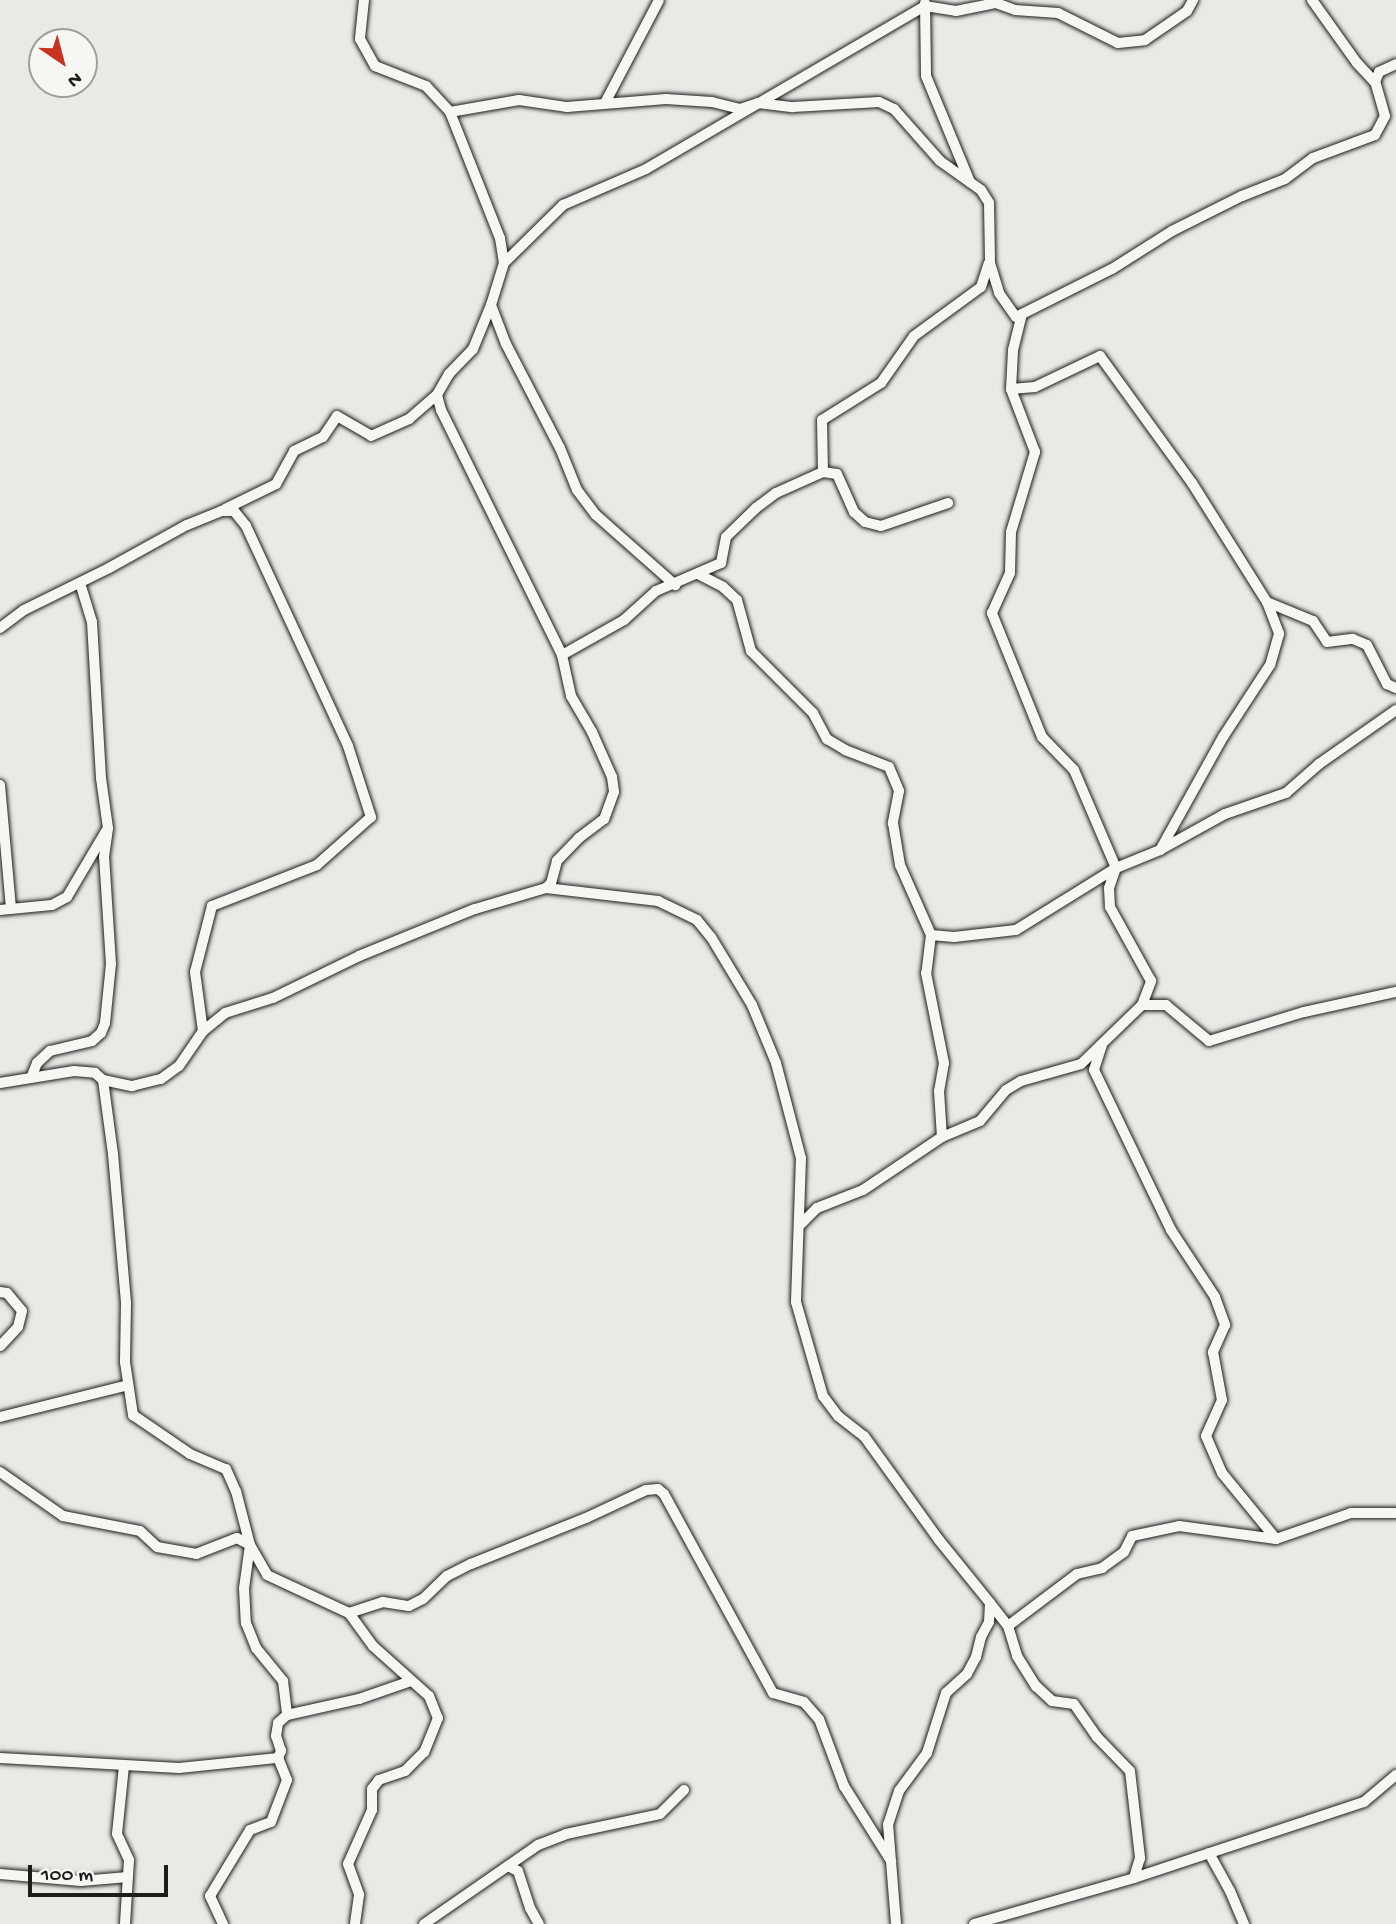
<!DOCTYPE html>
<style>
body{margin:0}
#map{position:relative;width:1396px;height:1924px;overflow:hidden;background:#e9e9e5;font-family:"Gochi Hand",sans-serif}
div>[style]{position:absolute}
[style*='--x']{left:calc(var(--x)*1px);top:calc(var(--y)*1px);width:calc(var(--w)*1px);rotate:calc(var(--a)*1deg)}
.roads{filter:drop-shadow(0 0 2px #1c1c1c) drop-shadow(0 0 2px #1c1c1c)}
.minor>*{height:10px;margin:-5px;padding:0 5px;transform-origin:5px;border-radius:5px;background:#f6f6f2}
span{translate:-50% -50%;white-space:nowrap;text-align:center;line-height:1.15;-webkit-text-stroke:5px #f6f6f2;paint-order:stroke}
.north{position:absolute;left:28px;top:28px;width:70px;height:70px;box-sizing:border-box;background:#f6f6f2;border:2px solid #9f9f9c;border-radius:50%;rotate:145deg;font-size:19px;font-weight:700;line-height:28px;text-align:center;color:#1c1c1c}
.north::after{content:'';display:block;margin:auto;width:24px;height:32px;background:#c8321e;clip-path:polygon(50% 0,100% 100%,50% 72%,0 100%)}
.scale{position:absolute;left:28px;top:1865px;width:140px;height:32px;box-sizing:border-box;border:4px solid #1c1c1c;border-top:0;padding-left:9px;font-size:21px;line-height:24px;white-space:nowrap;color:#1c1c1c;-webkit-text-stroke:5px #f6f6f2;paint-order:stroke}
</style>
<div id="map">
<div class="roads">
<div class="minor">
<i style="--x:364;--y:0;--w:39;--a:96"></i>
<i style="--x:360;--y:39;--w:31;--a:61"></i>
<i style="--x:375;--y:66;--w:55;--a:21.4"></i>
<i style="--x:426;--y:86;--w:35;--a:47"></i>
<i style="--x:450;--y:112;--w:70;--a:-9.9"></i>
<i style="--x:519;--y:100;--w:49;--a:8.3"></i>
<i style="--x:567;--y:107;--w:99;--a:-4.6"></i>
<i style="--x:666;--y:99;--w:46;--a:3.7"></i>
<i style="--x:712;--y:102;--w:29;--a:14"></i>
<i style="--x:740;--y:109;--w:19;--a:-18"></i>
<i style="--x:758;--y:103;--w:35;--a:7"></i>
<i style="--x:793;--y:107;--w:86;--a:-3.3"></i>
<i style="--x:879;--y:102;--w:17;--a:25"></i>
<i style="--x:894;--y:109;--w:69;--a:48.5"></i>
<i style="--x:940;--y:161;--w:50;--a:35.3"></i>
<i style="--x:981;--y:190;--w:15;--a:58"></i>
<i style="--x:989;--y:203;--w:60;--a:89"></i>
<i style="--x:990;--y:263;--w:31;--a:73"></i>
<i style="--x:999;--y:293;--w:29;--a:55"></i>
<i style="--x:1016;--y:317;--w:107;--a:-26.6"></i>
<i style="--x:1112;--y:269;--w:71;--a:-32.3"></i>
<i style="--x:1172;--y:231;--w:78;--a:-26.6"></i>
<i style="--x:1242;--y:196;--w:46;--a:-21.6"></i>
<i style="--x:1285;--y:179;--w:35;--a:-37"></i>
<i style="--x:1313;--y:158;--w:66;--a:-20.4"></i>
<i style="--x:1375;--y:135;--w:21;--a:-62"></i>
<i style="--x:1385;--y:116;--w:35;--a:-106"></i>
<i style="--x:1375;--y:82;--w:11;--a:-68"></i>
<i style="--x:1379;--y:72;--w:19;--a:-25"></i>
<i style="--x:1312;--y:0;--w:77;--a:54.5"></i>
<i style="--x:1357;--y:63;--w:26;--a:47"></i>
<i style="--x:925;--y:3;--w:73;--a:89.2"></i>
<i style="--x:926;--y:76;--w:115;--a:67.5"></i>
<i style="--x:605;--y:103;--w:116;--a:-62.3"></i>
<i style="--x:450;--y:112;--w:136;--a:68.4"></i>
<i style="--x:500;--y:238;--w:25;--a:81"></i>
<i style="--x:504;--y:263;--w:44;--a:107.2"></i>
<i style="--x:491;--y:305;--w:48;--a:112.2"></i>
<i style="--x:473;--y:349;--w:35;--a:134"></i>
<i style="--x:449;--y:374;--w:24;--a:120"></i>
<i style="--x:437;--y:395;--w:16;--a:75"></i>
<i style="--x:441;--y:410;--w:273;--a:63.7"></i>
<i style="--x:562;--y:655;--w:42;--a:77.6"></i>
<i style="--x:571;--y:696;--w:42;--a:59.7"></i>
<i style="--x:592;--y:732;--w:49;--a:66"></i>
<i style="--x:612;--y:777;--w:15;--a:82"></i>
<i style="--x:614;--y:792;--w:29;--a:110"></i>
<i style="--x:604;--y:819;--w:31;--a:143"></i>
<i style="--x:579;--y:838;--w:32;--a:134"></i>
<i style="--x:557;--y:861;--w:23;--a:105"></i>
<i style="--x:551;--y:883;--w:7;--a:135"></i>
<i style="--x:504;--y:263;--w:83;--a:-44.5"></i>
<i style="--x:563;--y:205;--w:90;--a:-23.4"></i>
<i style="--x:646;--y:169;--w:323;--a:-30.3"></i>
<i style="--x:925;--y:6;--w:31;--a:9"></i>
<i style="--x:956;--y:11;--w:41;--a:-11.3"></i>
<i style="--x:996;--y:3;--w:20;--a:20"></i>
<i style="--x:1015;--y:10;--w:43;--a:4"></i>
<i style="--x:1058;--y:13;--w:67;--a:26.6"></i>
<i style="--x:1118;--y:43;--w:27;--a:-6"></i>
<i style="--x:1145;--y:40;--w:51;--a:-34.6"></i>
<i style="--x:1187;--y:11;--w:13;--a:-61"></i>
<i style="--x:491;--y:305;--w:42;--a:69"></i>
<i style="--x:506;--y:344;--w:117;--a:62.6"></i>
<i style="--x:560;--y:448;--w:45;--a:68"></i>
<i style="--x:577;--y:490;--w:31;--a:53"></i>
<i style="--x:596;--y:515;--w:106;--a:41.5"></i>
<i style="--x:1011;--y:389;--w:24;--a:-5"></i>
<i style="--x:1035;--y:387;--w:72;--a:-25.5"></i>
<i style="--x:1100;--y:356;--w:157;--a:54.1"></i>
<i style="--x:1192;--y:483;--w:141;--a:57.8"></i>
<i style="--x:1267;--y:602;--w:34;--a:69"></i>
<i style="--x:1279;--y:634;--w:32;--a:106"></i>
<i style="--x:1270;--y:665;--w:86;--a:123.1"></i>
<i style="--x:1223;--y:737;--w:129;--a:119.1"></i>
<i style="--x:823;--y:472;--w:52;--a:-91.1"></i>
<i style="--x:822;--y:420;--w:70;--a:-32.1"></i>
<i style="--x:881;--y:383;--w:57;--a:-54.9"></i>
<i style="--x:914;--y:336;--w:83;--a:-36.2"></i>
<i style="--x:981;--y:287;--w:25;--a:-72"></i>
<i style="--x:225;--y:509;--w:57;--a:-26.1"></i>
<i style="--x:276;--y:484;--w:38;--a:-61"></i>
<i style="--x:294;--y:451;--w:32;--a:-26"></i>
<i style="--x:323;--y:437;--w:25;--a:-56"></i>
<i style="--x:337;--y:416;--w:39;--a:30"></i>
<i style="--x:371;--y:436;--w:42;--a:-24.1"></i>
<i style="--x:409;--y:419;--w:37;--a:-41"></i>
<i style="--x:698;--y:574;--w:28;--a:27"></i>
<i style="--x:723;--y:587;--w:19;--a:43"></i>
<i style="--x:737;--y:600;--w:53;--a:74.6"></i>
<i style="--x:751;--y:651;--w:88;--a:45"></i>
<i style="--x:813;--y:713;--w:30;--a:62"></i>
<i style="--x:827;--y:739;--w:21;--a:31"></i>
<i style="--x:845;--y:750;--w:47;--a:21.1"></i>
<i style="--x:889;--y:767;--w:26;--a:67"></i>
<i style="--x:899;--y:791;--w:33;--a:101"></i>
<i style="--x:893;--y:823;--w:43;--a:80.5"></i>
<i style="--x:900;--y:865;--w:77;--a:66.1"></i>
<i style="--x:931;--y:935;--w:38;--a:97"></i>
<i style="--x:926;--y:973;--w:92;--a:78.7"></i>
<i style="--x:944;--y:1063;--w:28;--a:100"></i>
<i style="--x:939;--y:1091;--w:46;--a:86.3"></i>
<i style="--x:1267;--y:602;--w:50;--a:22.4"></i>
<i style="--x:1313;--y:621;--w:25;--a:56"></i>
<i style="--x:1327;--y:642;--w:26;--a:-7"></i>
<i style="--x:1353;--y:639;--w:15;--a:23"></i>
<i style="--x:1367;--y:645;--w:44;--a:62.9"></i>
<i style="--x:1387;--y:684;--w:10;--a:24"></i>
<i style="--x:0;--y:628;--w:30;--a:-37"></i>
<i style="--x:24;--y:610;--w:95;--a:-26.3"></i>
<i style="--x:109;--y:568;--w:89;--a:-28.9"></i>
<i style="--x:187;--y:525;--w:37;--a:-22"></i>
<i style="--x:221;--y:511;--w:13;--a:0"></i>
<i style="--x:234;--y:511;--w:19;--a:51"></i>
<i style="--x:246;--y:526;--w:242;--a:65.1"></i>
<i style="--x:348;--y:746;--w:75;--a:72.1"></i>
<i style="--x:371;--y:817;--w:72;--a:138.4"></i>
<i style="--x:317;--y:865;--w:113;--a:158.7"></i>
<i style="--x:212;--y:906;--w:68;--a:104.4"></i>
<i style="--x:195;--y:972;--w:60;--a:82.3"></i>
<i style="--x:562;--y:655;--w:71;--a:-29.4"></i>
<i style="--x:624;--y:620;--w:43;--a:-42.2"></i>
<i style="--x:656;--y:591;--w:71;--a:-23.3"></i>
<i style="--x:721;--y:563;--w:26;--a:-79"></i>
<i style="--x:726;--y:537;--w:42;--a:-44"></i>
<i style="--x:756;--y:508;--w:25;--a:-37"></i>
<i style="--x:776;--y:493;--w:51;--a:-24.1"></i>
<i style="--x:823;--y:472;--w:14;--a:8"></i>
<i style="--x:837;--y:474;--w:42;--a:65.9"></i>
<i style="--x:854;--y:512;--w:15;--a:42"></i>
<i style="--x:865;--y:522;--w:16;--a:14"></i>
<i style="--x:881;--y:526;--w:71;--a:-18.9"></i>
<i style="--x:0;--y:785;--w:123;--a:84.9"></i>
<i style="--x:0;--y:910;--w:52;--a:-5.5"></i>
<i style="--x:52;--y:905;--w:17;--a:-28"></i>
<i style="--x:67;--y:897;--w:77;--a:-59.4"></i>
<i style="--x:931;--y:935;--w:23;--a:5"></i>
<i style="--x:954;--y:937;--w:62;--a:-6.4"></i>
<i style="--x:1016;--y:930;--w:118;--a:-31.8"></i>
<i style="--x:1116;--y:868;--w:107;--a:-113.2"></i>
<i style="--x:1074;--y:770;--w:46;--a:-134.1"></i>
<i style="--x:1042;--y:737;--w:134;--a:-112"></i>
<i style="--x:992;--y:613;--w:44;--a:-65.8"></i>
<i style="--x:1010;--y:573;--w:41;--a:-88.6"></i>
<i style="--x:1011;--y:532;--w:84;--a:-73.3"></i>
<i style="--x:1035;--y:452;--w:67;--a:-110.9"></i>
<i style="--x:1011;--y:389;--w:39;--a:-87"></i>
<i style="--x:1013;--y:350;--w:37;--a:-76"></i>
<i style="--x:1142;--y:1005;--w:24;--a:0"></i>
<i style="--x:1166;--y:1005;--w:56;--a:39.9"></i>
<i style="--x:1209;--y:1041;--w:99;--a:-17"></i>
<i style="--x:1304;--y:1012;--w:94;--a:-12.3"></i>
<i style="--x:1102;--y:1045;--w:26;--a:108"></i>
<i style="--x:1094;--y:1070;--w:178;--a:64.3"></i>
<i style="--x:1171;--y:1230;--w:80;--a:56.7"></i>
<i style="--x:1215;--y:1297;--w:30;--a:70"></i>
<i style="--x:1225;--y:1325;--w:30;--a:114"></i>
<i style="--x:1213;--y:1352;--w:49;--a:79.4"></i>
<i style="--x:1222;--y:1400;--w:39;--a:114"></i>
<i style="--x:1206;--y:1436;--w:40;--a:66.6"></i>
<i style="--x:1222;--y:1473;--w:85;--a:50.7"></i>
<i style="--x:1276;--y:1539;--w:79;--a:-19.1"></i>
<i style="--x:1351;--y:1513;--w:45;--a:0"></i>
<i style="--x:31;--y:1078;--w:16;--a:-68"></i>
<i style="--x:37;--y:1063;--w:18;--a:-43"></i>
<i style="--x:50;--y:1051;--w:43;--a:-13.4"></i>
<i style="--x:92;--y:1041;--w:12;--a:-42"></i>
<i style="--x:101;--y:1033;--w:11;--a:-68"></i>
<i style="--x:105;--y:1023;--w:59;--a:-84.2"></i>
<i style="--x:111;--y:964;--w:107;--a:-93.7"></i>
<i style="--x:104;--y:857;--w:29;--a:-82"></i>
<i style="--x:108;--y:828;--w:50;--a:-98"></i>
<i style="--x:101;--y:778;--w:156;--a:-93.3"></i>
<i style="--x:92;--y:622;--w:41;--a:-107.1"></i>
<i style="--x:103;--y:1080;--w:30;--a:12"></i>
<i style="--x:132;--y:1086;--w:30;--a:-14"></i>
<i style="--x:161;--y:1079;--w:22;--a:-36"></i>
<i style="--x:179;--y:1066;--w:42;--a:-55.6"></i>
<i style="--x:203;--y:1031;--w:28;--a:-39"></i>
<i style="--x:225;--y:1013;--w:50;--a:-17.4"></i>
<i style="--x:273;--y:998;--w:96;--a:-26"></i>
<i style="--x:359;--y:956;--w:125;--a:-22.1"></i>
<i style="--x:475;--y:909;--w:74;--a:-16.5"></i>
<i style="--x:546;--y:888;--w:113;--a:6.6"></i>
<i style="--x:658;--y:901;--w:43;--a:26"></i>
<i style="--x:697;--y:920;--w:22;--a:51"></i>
<i style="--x:711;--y:937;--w:79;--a:58.9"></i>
<i style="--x:752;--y:1005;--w:63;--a:67.5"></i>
<i style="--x:776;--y:1063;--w:98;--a:75.3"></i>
<i style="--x:801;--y:1158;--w:144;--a:92"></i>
<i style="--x:796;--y:1302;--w:98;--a:74"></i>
<i style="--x:823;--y:1396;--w:25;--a:53"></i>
<i style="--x:838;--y:1416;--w:33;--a:38"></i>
<i style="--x:864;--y:1436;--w:128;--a:54.2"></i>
<i style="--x:939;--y:1540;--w:81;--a:51"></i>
<i style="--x:990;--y:1603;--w:19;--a:93"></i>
<i style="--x:989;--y:1622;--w:17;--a:118"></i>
<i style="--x:981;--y:1637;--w:21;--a:104"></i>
<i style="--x:976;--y:1657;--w:19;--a:118"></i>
<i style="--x:967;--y:1674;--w:28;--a:138"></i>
<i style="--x:946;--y:1693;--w:63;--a:107.6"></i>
<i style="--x:927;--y:1753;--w:47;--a:126.4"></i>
<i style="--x:899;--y:1791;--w:35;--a:108"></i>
<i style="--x:888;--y:1824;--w:100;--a:85.4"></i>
<i style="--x:0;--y:1083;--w:75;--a:-9.2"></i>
<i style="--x:74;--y:1071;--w:21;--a:5"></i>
<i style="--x:95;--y:1073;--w:11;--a:41"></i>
<i style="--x:103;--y:1080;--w:75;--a:82.3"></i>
<i style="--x:113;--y:1154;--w:150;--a:85"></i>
<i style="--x:126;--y:1303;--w:59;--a:91"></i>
<i style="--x:125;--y:1362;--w:54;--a:81.4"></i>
<i style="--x:133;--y:1415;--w:69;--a:34.4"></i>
<i style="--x:190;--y:1454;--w:39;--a:23"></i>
<i style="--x:226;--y:1469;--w:24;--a:66"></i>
<i style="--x:236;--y:1491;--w:56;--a:75.5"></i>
<i style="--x:250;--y:1545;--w:34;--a:60"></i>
<i style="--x:267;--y:1575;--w:90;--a:24.9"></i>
<i style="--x:349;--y:1613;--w:36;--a:-18"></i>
<i style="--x:383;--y:1602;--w:26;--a:9"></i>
<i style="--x:409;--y:1606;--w:16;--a:-27"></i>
<i style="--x:423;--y:1599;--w:33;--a:-44"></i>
<i style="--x:447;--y:1576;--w:27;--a:-27"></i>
<i style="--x:471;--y:1564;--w:124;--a:-21.8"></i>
<i style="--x:586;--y:1518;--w:66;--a:-25"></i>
<i style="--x:646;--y:1490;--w:12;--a:-5"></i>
<i style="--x:658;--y:1489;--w:8;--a:40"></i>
<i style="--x:664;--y:1494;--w:227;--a:61.3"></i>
<i style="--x:773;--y:1693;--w:32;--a:16"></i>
<i style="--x:804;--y:1702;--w:23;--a:49"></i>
<i style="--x:819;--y:1719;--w:72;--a:69.5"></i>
<i style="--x:844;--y:1786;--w:89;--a:57.9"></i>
<i style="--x:799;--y:1226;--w:25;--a:-45"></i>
<i style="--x:817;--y:1208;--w:49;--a:-21.4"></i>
<i style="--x:863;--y:1190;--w:95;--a:-33.9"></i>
<i style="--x:942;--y:1137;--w:41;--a:-22.8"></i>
<i style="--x:980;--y:1121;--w:40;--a:-50"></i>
<i style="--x:1006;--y:1090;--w:17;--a:-31"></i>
<i style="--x:1021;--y:1081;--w:62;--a:-15.8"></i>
<i style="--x:1081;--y:1064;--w:85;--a:-44"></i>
<i style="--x:1142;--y:1005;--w:26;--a:-69"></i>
<i style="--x:1151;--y:981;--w:85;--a:-119"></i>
<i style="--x:1110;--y:907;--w:19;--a:-93"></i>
<i style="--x:1109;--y:888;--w:21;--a:-71"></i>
<i style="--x:1116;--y:868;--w:48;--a:-22.2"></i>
<i style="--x:1160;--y:850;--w:74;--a:-29"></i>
<i style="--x:1225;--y:814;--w:65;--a:-19"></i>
<i style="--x:1286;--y:793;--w:44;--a:-41.3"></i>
<i style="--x:1319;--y:764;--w:94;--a:-35"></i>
<i style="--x:0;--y:1292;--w:7;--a:8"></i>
<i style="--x:7;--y:1293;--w:23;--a:50"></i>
<i style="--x:22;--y:1311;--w:16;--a:104"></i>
<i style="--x:18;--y:1327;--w:26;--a:133"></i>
<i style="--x:0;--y:1417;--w:132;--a:-14"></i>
<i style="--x:0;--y:1472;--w:77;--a:34.9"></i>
<i style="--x:63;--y:1516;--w:78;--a:11"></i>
<i style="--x:140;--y:1531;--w:23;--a:43"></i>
<i style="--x:157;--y:1547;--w:40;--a:10"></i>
<i style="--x:196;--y:1554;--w:44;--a:-21.3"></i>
<i style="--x:237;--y:1538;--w:15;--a:28"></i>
<i style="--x:250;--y:1545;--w:43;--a:97.9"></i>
<i style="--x:244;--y:1588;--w:35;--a:87"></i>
<i style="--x:246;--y:1623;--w:27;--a:68"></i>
<i style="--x:256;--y:1648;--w:43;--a:50.7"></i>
<i style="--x:283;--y:1681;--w:34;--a:83"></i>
<i style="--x:990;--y:1603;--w:29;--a:52"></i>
<i style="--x:1008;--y:1626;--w:31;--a:73"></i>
<i style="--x:1017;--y:1656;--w:36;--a:58"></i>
<i style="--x:1036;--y:1686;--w:22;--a:43"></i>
<i style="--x:1052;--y:1701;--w:22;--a:8"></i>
<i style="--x:1074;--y:1704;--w:40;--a:55.1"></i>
<i style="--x:1097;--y:1737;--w:47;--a:45.9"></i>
<i style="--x:1130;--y:1771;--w:88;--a:83.4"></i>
<i style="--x:1140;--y:1858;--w:21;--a:107"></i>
<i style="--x:349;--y:1613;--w:41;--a:54"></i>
<i style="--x:373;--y:1646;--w:75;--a:41.8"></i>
<i style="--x:429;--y:1696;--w:24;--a:68"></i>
<i style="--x:438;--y:1718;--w:37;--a:112"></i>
<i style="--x:424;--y:1752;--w:27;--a:135"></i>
<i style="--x:405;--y:1771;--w:28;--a:161"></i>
<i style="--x:379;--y:1780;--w:11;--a:128"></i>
<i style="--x:372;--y:1789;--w:21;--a:90"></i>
<i style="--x:372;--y:1810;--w:59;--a:114"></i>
<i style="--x:348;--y:1864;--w:33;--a:70"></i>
<i style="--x:359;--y:1895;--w:29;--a:98"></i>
<i style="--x:1008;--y:1626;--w:86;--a:-37"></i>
<i style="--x:1077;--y:1574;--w:26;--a:-13"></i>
<i style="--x:1102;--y:1568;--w:27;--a:-36"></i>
<i style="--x:1124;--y:1552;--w:18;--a:-63"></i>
<i style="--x:1132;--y:1536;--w:48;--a:-12"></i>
<i style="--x:1179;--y:1526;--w:98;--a:7.6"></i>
<i style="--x:0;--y:1758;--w:179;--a:3.2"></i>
<i style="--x:179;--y:1768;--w:100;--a:-5.8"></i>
<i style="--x:278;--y:1758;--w:8;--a:-67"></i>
<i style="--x:281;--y:1751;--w:16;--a:-108"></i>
<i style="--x:276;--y:1736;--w:13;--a:-81"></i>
<i style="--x:278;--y:1723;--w:12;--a:-42"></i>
<i style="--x:287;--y:1715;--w:74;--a:-12.5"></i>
<i style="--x:359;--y:1699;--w:55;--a:-19.1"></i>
<i style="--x:124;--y:1766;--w:68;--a:95.9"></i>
<i style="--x:117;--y:1834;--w:29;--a:65"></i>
<i style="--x:129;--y:1860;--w:64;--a:93.6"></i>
<i style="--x:1209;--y:1853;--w:43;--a:61.1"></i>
<i style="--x:1230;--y:1891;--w:36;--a:67"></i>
<i style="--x:508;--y:1866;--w:11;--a:27"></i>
<i style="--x:518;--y:1871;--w:39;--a:72"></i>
<i style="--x:530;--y:1908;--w:18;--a:61"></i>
<i style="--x:0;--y:1874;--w:81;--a:4.9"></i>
<i style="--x:81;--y:1881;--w:47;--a:-4.9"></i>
<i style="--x:223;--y:1924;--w:31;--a:-115"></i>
<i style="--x:210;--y:1896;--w:77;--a:-58.8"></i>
<i style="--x:250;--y:1830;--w:22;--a:-21"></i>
<i style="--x:271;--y:1822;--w:45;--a:-69.1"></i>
<i style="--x:287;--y:1780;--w:24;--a:-112"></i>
<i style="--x:424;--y:1924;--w:139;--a:-34.7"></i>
<i style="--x:538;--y:1845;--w:30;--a:-21"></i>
<i style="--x:566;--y:1834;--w:96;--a:-12"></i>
<i style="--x:660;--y:1814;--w:34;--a:-45"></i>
<i style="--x:974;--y:1924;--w:166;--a:-16"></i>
<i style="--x:1134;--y:1878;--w:242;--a:-18.3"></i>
<i style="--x:1364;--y:1802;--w:42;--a:-40.2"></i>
</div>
</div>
<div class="north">N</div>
<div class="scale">100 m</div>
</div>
